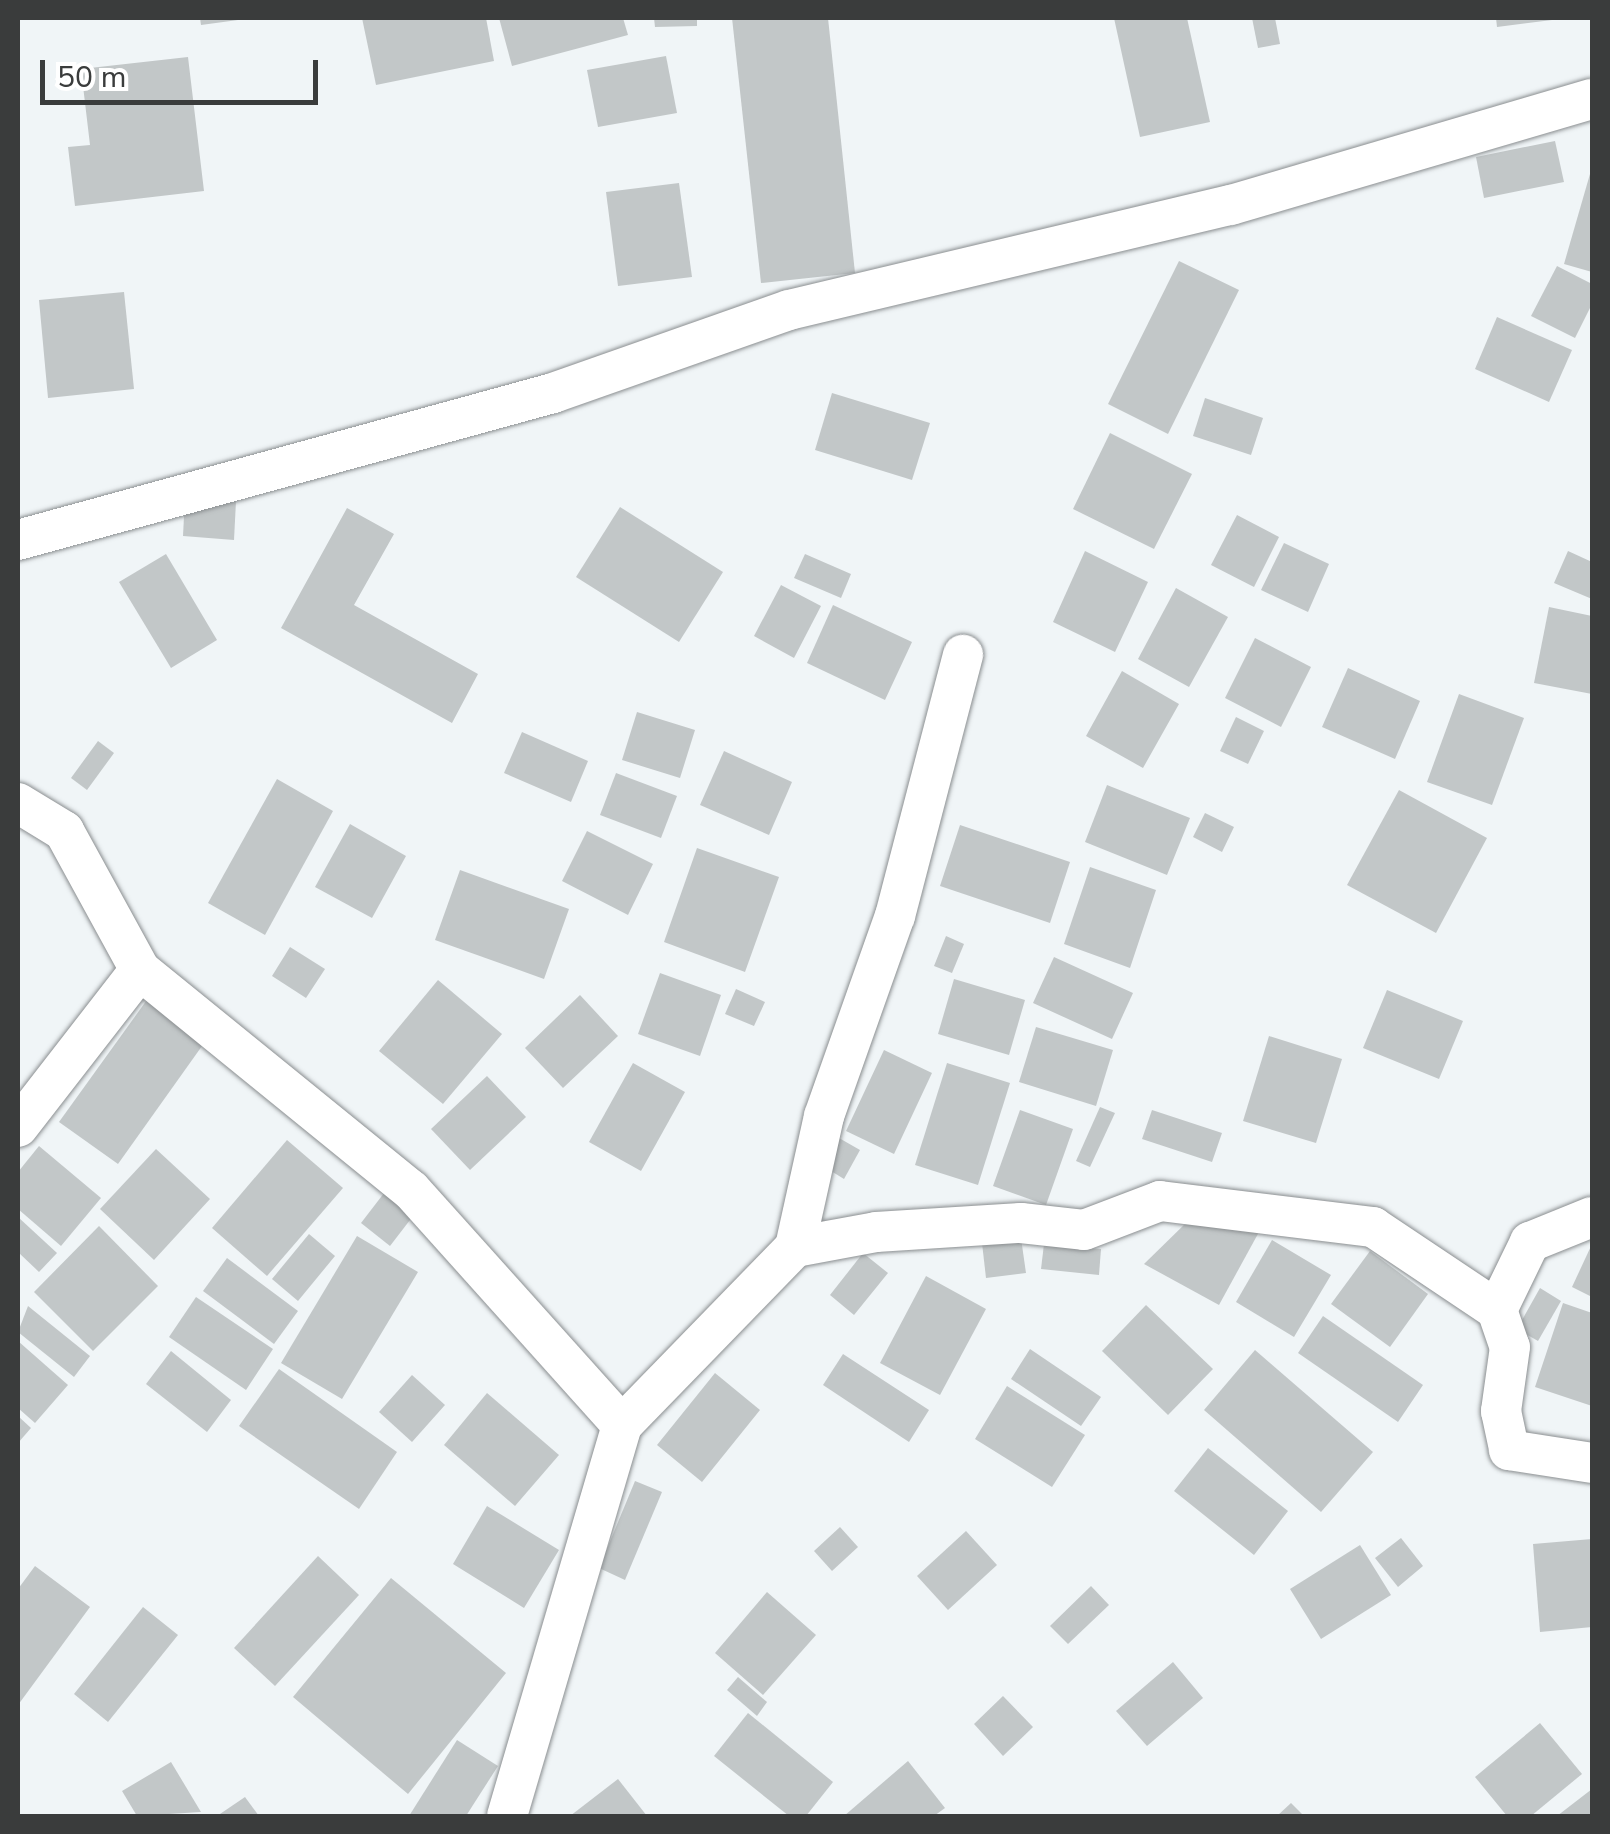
<!DOCTYPE html>
<style>
body{margin:0}
#map{position:relative;width:1610px;height:1834px;overflow:hidden;background:#f0f5f7;font-family:"Nunito Sans",sans-serif}
div>[style]{position:absolute}
[style*='--x']{left:calc(var(--x)*1px);top:calc(var(--y)*1px);width:calc(var(--w)*1px);rotate:calc(var(--a)*1deg)}
.building>*{inset:0;background:#c2c7c8}
.roads{filter:drop-shadow(0 0 2px #8a8e90) drop-shadow(0 0 2px #8a8e90)}
.minor>*{height:40px;margin:-20px;padding:0 20px;transform-origin:20px;border-radius:20px;background:#fff}
span{translate:-50% -50%;white-space:nowrap;text-align:center;line-height:1.15;-webkit-text-stroke:9px #fff;paint-order:stroke}
.frame{position:absolute;inset:0;border:20px solid #3a3c3c;pointer-events:none}
.scale{position:absolute;left:40px;top:60px;width:278px;height:45px;box-sizing:border-box;border:5px solid #3a3c3c;border-top:0;padding-left:12px;font-size:30px;line-height:35px;white-space:nowrap;color:#3a3c3c;-webkit-text-stroke:8px #fff;paint-order:stroke}
</style>
<div id="map">
<div class="building">
<i style="clip-path:polygon(200px 18px,238px 18px,238px 20px,201px 25px)"></i>
<i style="clip-path:polygon(362px 18px,486px 18px,494px 61px,376px 85px)"></i>
<i style="clip-path:polygon(499px 18px,623px 18px,628px 35px,512px 66px)"></i>
<i style="clip-path:polygon(654px 18px,697px 18px,697px 26px,655px 27px)"></i>
<i style="clip-path:polygon(732px 18px,828px 18px,855px 273px,761px 283px)"></i>
<i style="clip-path:polygon(1114px 18px,1187px 18px,1210px 122px,1140px 137px)"></i>
<i style="clip-path:polygon(1252px 18px,1275px 18px,1280px 44px,1258px 48px)"></i>
<i style="clip-path:polygon(1496px 18px,1552px 18px,1552px 20px,1497px 27px)"></i>
<i style="clip-path:polygon(666px 56px,677px 113px,598px 127px,587px 70px)"></i>
<i style="clip-path:polygon(188px 57px,204px 191px,75px 206px,68px 147px,90px 145px,81px 69px)"></i>
<i style="clip-path:polygon(1555px 141px,1564px 182px,1484px 198px,1476px 157px)"></i>
<i style="clip-path:polygon(1592px 167px,1592px 272px,1564px 264px)"></i>
<i style="clip-path:polygon(679px 183px,692px 277px,618px 286px,606px 192px)"></i>
<i style="clip-path:polygon(1179px 261px,1239px 290px,1168px 434px,1108px 404px)"></i>
<i style="clip-path:polygon(1557px 266px,1592px 284px,1592px 304px,1575px 338px,1531px 316px)"></i>
<i style="clip-path:polygon(124px 292px,134px 389px,48px 398px,39px 300px)"></i>
<i style="clip-path:polygon(1497px 317px,1572px 350px,1549px 402px,1475px 369px)"></i>
<i style="clip-path:polygon(832px 393px,930px 423px,912px 480px,815px 450px)"></i>
<i style="clip-path:polygon(1205px 398px,1263px 418px,1251px 455px,1193px 436px)"></i>
<i style="clip-path:polygon(1110px 433px,1192px 474px,1154px 549px,1073px 509px)"></i>
<i style="clip-path:polygon(185px 497px,236px 501px,234px 540px,183px 536px)"></i>
<i style="clip-path:polygon(620px 507px,723px 572px,679px 642px,576px 577px)"></i>
<i style="clip-path:polygon(347px 508px,394px 534px,354px 605px,478px 674px,452px 723px,281px 628px)"></i>
<i style="clip-path:polygon(1237px 515px,1279px 537px,1254px 587px,1211px 565px)"></i>
<i style="clip-path:polygon(1284px 543px,1329px 564px,1308px 612px,1261px 590px)"></i>
<i style="clip-path:polygon(1085px 551px,1148px 582px,1115px 652px,1053px 622px)"></i>
<i style="clip-path:polygon(1568px 551px,1592px 562px,1592px 599px,1554px 583px)"></i>
<i style="clip-path:polygon(166px 554px,217px 640px,171px 668px,119px 582px)"></i>
<i style="clip-path:polygon(805px 554px,851px 574px,841px 598px,794px 578px)"></i>
<i style="clip-path:polygon(781px 585px,821px 606px,794px 658px,754px 636px)"></i>
<i style="clip-path:polygon(1176px 588px,1228px 617px,1189px 687px,1138px 659px)"></i>
<i style="clip-path:polygon(833px 605px,912px 642px,885px 700px,807px 663px)"></i>
<i style="clip-path:polygon(1549px 607px,1592px 616px,1592px 694px,1534px 683px)"></i>
<i style="clip-path:polygon(1255px 638px,1311px 667px,1281px 727px,1225px 698px)"></i>
<i style="clip-path:polygon(1348px 668px,1420px 701px,1395px 759px,1322px 727px)"></i>
<i style="clip-path:polygon(1122px 671px,1179px 704px,1143px 768px,1086px 736px)"></i>
<i style="clip-path:polygon(1459px 694px,1524px 718px,1492px 805px,1427px 782px)"></i>
<i style="clip-path:polygon(637px 712px,695px 730px,680px 778px,622px 760px)"></i>
<i style="clip-path:polygon(1236px 717px,1264px 731px,1248px 764px,1220px 751px)"></i>
<i style="clip-path:polygon(522px 732px,588px 761px,571px 802px,504px 773px)"></i>
<i style="clip-path:polygon(98px 741px,114px 753px,87px 790px,71px 778px)"></i>
<i style="clip-path:polygon(724px 751px,792px 782px,769px 835px,700px 805px)"></i>
<i style="clip-path:polygon(616px 773px,677px 796px,661px 838px,600px 815px)"></i>
<i style="clip-path:polygon(277px 779px,333px 811px,265px 935px,208px 903px)"></i>
<i style="clip-path:polygon(1107px 785px,1190px 818px,1167px 875px,1085px 842px)"></i>
<i style="clip-path:polygon(1399px 790px,1487px 838px,1436px 933px,1347px 885px)"></i>
<i style="clip-path:polygon(1205px 813px,1234px 827px,1222px 852px,1193px 837px)"></i>
<i style="clip-path:polygon(350px 824px,406px 856px,372px 918px,315px 887px)"></i>
<i style="clip-path:polygon(960px 825px,1070px 862px,1050px 923px,940px 886px)"></i>
<i style="clip-path:polygon(587px 831px,653px 864px,628px 915px,562px 881px)"></i>
<i style="clip-path:polygon(697px 848px,779px 877px,745px 972px,664px 942px)"></i>
<i style="clip-path:polygon(1090px 867px,1156px 890px,1130px 968px,1064px 944px)"></i>
<i style="clip-path:polygon(460px 870px,569px 909px,544px 979px,435px 940px)"></i>
<i style="clip-path:polygon(946px 936px,964px 944px,952px 973px,934px 966px)"></i>
<i style="clip-path:polygon(290px 947px,325px 969px,306px 998px,272px 976px)"></i>
<i style="clip-path:polygon(1054px 957px,1133px 993px,1112px 1039px,1033px 1003px)"></i>
<i style="clip-path:polygon(660px 973px,721px 995px,700px 1056px,638px 1034px)"></i>
<i style="clip-path:polygon(954px 979px,1025px 1000px,1009px 1055px,938px 1034px)"></i>
<i style="clip-path:polygon(438px 980px,502px 1034px,443px 1104px,379px 1051px)"></i>
<i style="clip-path:polygon(736px 989px,765px 1002px,754px 1026px,725px 1014px)"></i>
<i style="clip-path:polygon(1387px 990px,1463px 1021px,1439px 1079px,1363px 1048px)"></i>
<i style="clip-path:polygon(580px 995px,618px 1036px,563px 1088px,525px 1048px)"></i>
<i style="clip-path:polygon(149px 997px,207px 1039px,118px 1164px,59px 1122px)"></i>
<i style="clip-path:polygon(1036px 1027px,1113px 1050px,1096px 1106px,1019px 1082px)"></i>
<i style="clip-path:polygon(1269px 1036px,1342px 1059px,1316px 1143px,1243px 1121px)"></i>
<i style="clip-path:polygon(884px 1050px,932px 1073px,894px 1154px,846px 1131px)"></i>
<i style="clip-path:polygon(633px 1063px,685px 1092px,641px 1171px,589px 1142px)"></i>
<i style="clip-path:polygon(947px 1063px,1010px 1083px,978px 1185px,915px 1165px)"></i>
<i style="clip-path:polygon(487px 1076px,526px 1117px,470px 1170px,431px 1129px)"></i>
<i style="clip-path:polygon(1100px 1107px,1115px 1113px,1090px 1167px,1076px 1161px)"></i>
<i style="clip-path:polygon(1020px 1110px,1073px 1129px,1046px 1205px,993px 1186px)"></i>
<i style="clip-path:polygon(1152px 1110px,1222px 1133px,1212px 1162px,1142px 1139px)"></i>
<i style="clip-path:polygon(839px 1138px,860px 1150px,844px 1179px,823px 1166px)"></i>
<i style="clip-path:polygon(287px 1140px,343px 1188px,267px 1276px,212px 1228px)"></i>
<i style="clip-path:polygon(39px 1146px,101px 1198px,61px 1246px,18px 1209px,18px 1172px)"></i>
<i style="clip-path:polygon(156px 1149px,210px 1199px,154px 1260px,100px 1209px)"></i>
<i style="clip-path:polygon(391px 1184px,420px 1207px,390px 1246px,361px 1223px)"></i>
<i style="clip-path:polygon(18px 1217px,57px 1253px,39px 1272px,18px 1252px)"></i>
<i style="clip-path:polygon(1189px 1220px,1259px 1232px,1219px 1305px,1144px 1264px)"></i>
<i style="clip-path:polygon(99px 1226px,158px 1286px,93px 1351px,34px 1292px)"></i>
<i style="clip-path:polygon(309px 1234px,335px 1256px,298px 1301px,272px 1279px)"></i>
<i style="clip-path:polygon(357px 1236px,418px 1272px,342px 1399px,281px 1363px)"></i>
<i style="clip-path:polygon(1021px 1238px,1026px 1273px,986px 1278px,982px 1243px)"></i>
<i style="clip-path:polygon(1272px 1240px,1331px 1275px,1294px 1337px,1236px 1302px)"></i>
<i style="clip-path:polygon(1044px 1244px,1101px 1249px,1099px 1275px,1041px 1269px)"></i>
<i style="clip-path:polygon(1592px 1244px,1592px 1297px,1572px 1287px)"></i>
<i style="clip-path:polygon(1370px 1251px,1428px 1294px,1390px 1347px,1331px 1304px)"></i>
<i style="clip-path:polygon(863px 1253px,888px 1273px,854px 1315px,830px 1295px)"></i>
<i style="clip-path:polygon(227px 1258px,298px 1311px,274px 1344px,203px 1291px)"></i>
<i style="clip-path:polygon(926px 1276px,986px 1309px,940px 1395px,880px 1363px)"></i>
<i style="clip-path:polygon(1540px 1288px,1561px 1301px,1538px 1341px,1517px 1329px)"></i>
<i style="clip-path:polygon(196px 1297px,273px 1349px,246px 1390px,169px 1337px)"></i>
<i style="clip-path:polygon(1563px 1303px,1592px 1313px,1592px 1406px,1535px 1387px)"></i>
<i style="clip-path:polygon(1146px 1305px,1213px 1369px,1168px 1415px,1102px 1351px)"></i>
<i style="clip-path:polygon(28px 1306px,90px 1356px,74px 1377px,18px 1332px)"></i>
<i style="clip-path:polygon(1323px 1316px,1423px 1385px,1398px 1422px,1298px 1353px)"></i>
<i style="clip-path:polygon(18px 1341px,68px 1385px,35px 1423px,18px 1408px)"></i>
<i style="clip-path:polygon(1030px 1349px,1101px 1397px,1081px 1426px,1011px 1379px)"></i>
<i style="clip-path:polygon(1255px 1350px,1373px 1452px,1321px 1512px,1204px 1410px)"></i>
<i style="clip-path:polygon(171px 1351px,231px 1400px,207px 1432px,146px 1384px)"></i>
<i style="clip-path:polygon(843px 1354px,929px 1410px,909px 1442px,823px 1385px)"></i>
<i style="clip-path:polygon(279px 1369px,397px 1452px,359px 1509px,239px 1426px)"></i>
<i style="clip-path:polygon(715px 1373px,760px 1410px,702px 1482px,657px 1445px)"></i>
<i style="clip-path:polygon(412px 1375px,445px 1405px,412px 1442px,379px 1412px)"></i>
<i style="clip-path:polygon(1007px 1386px,1085px 1435px,1052px 1487px,975px 1439px)"></i>
<i style="clip-path:polygon(487px 1393px,559px 1455px,515px 1506px,444px 1445px)"></i>
<i style="clip-path:polygon(18px 1416px,31px 1428px,18px 1443px)"></i>
<i style="clip-path:polygon(1208px 1448px,1288px 1511px,1254px 1555px,1174px 1491px)"></i>
<i style="clip-path:polygon(635px 1481px,662px 1492px,625px 1580px,599px 1568px)"></i>
<i style="clip-path:polygon(487px 1506px,559px 1550px,524px 1608px,453px 1564px)"></i>
<i style="clip-path:polygon(840px 1527px,858px 1547px,832px 1571px,814px 1551px)"></i>
<i style="clip-path:polygon(966px 1531px,997px 1565px,948px 1610px,917px 1576px)"></i>
<i style="clip-path:polygon(1401px 1538px,1423px 1566px,1398px 1587px,1375px 1558px)"></i>
<i style="clip-path:polygon(1592px 1539px,1592px 1627px,1540px 1632px,1533px 1544px)"></i>
<i style="clip-path:polygon(1360px 1545px,1391px 1595px,1321px 1639px,1290px 1589px)"></i>
<i style="clip-path:polygon(318px 1556px,359px 1595px,275px 1686px,234px 1648px)"></i>
<i style="clip-path:polygon(35px 1566px,90px 1607px,18px 1705px,18px 1589px)"></i>
<i style="clip-path:polygon(391px 1578px,506px 1673px,408px 1794px,293px 1697px)"></i>
<i style="clip-path:polygon(1091px 1586px,1109px 1605px,1068px 1644px,1050px 1626px)"></i>
<i style="clip-path:polygon(767px 1592px,816px 1635px,763px 1695px,715px 1653px)"></i>
<i style="clip-path:polygon(143px 1607px,178px 1635px,108px 1722px,74px 1694px)"></i>
<i style="clip-path:polygon(1173px 1662px,1203px 1698px,1147px 1746px,1116px 1711px)"></i>
<i style="clip-path:polygon(738px 1677px,767px 1702px,757px 1716px,727px 1690px)"></i>
<i style="clip-path:polygon(1003px 1696px,1033px 1727px,1003px 1756px,974px 1724px)"></i>
<i style="clip-path:polygon(748px 1713px,833px 1782px,806px 1816px,789px 1816px,714px 1756px)"></i>
<i style="clip-path:polygon(1540px 1723px,1582px 1774px,1531px 1816px,1507px 1816px,1475px 1777px)"></i>
<i style="clip-path:polygon(457px 1740px,498px 1766px,466px 1816px,409px 1816px)"></i>
<i style="clip-path:polygon(908px 1761px,945px 1808px,934px 1816px,844px 1816px)"></i>
<i style="clip-path:polygon(171px 1762px,201px 1812px,137px 1816px,122px 1791px)"></i>
<i style="clip-path:polygon(618px 1779px,647px 1816px,570px 1816px)"></i>
<i style="clip-path:polygon(1592px 1789px,1592px 1816px,1557px 1816px)"></i>
<i style="clip-path:polygon(245px 1797px,259px 1816px,217px 1816px)"></i>
<i style="clip-path:polygon(1291px 1803px,1304px 1816px,1277px 1816px)"></i>
</div>
<div class="roads">
<div class="minor">
<i style="--x:18;--y:540;--w:555;--a:-15.36"></i>
<i style="--x:553;--y:393;--w:250;--a:-19.4"></i>
<i style="--x:789;--y:310;--w:454;--a:-13.4"></i>
<i style="--x:1231;--y:205;--w:376;--a:-16.4"></i>
<i style="--x:18;--y:803;--w:54;--a:31.3"></i>
<i style="--x:64;--y:831;--w:158;--a:61.3"></i>
<i style="--x:140;--y:970;--w:349;--a:39.1"></i>
<i style="--x:411;--y:1190;--w:316;--a:48.1"></i>
<i style="--x:18;--y:1127;--w:199;--a:-52.2"></i>
<i style="--x:795;--y:1247;--w:82;--a:-10.5"></i>
<i style="--x:876;--y:1232;--w:145;--a:-3.6"></i>
<i style="--x:1021;--y:1223;--w:63;--a:6.3"></i>
<i style="--x:1084;--y:1230;--w:81;--a:-20.9"></i>
<i style="--x:1160;--y:1201;--w:215;--a:7"></i>
<i style="--x:1373;--y:1227;--w:149;--a:33.8"></i>
<i style="--x:1497;--y:1310;--w:39;--a:71"></i>
<i style="--x:1510;--y:1347;--w:65;--a:98"></i>
<i style="--x:1501;--y:1411;--w:40;--a:78"></i>
<i style="--x:1509;--y:1450;--w:84;--a:8.9"></i>
<i style="--x:1497;--y:1310;--w:76;--a:-64.1"></i>
<i style="--x:1530;--y:1242;--w:67;--a:-22"></i>
<i style="--x:507;--y:1816;--w:408;--a:-73.6"></i>
<i style="--x:622;--y:1425;--w:248;--a:-45.8"></i>
<i style="--x:795;--y:1247;--w:134;--a:-77.5"></i>
<i style="--x:824;--y:1116;--w:212;--a:-70.5"></i>
<i style="--x:895;--y:916;--w:270;--a:-75.4"></i>
</div>
</div>
<div class="frame"></div>
<div class="scale">50 m</div>
</div>
